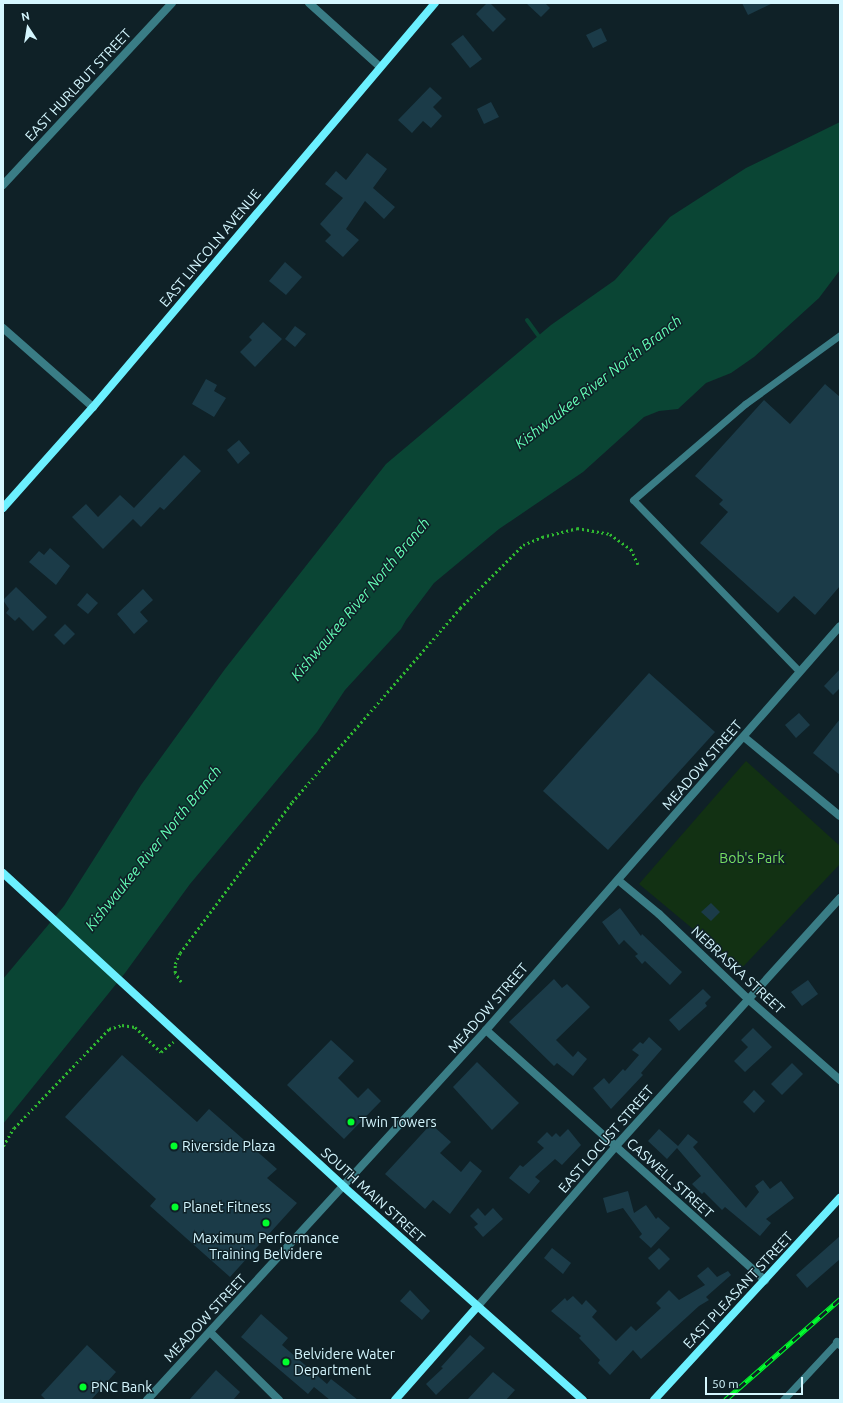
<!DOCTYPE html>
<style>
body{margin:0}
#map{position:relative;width:843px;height:1403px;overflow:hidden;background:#0f2127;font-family:Ubuntu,sans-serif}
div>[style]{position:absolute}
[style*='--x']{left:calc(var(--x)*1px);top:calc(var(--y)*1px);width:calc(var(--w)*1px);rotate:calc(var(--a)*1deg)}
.green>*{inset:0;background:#123113}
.water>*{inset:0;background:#0a4534}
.stream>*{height:4px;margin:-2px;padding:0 2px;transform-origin:2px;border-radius:2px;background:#0a4534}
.building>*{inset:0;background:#1b3b48}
.path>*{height:2.5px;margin-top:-1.25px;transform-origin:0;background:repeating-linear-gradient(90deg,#2fb931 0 2px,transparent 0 5px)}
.lane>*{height:7px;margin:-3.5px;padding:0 3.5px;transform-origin:3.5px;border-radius:3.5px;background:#3a7d86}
.street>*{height:8px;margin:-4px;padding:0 4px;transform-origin:4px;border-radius:4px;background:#3a7d86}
.secondary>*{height:8px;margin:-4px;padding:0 4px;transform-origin:4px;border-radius:4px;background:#6cf0ff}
.rail>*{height:4.5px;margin-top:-2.25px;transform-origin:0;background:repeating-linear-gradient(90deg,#0f2127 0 9px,#01ff2d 0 18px);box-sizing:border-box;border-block:1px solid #01ff2d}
.dots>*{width:11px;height:11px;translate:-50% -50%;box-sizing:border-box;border:2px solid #0f2127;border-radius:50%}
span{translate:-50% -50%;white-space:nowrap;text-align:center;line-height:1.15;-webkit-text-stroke:3px #0f2127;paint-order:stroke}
.street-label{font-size:14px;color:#d5f7ff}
.park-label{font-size:14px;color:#76e05f}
.poi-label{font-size:14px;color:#d5f7ff}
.left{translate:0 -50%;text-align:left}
.water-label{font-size:15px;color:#63ffb7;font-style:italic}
.frame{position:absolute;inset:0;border:4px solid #d5f7ff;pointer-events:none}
.north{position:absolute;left:8px;top:8px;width:40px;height:40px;-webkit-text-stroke:3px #0f2127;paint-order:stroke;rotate:348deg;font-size:11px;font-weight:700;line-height:16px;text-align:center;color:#d5f7ff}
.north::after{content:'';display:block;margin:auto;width:14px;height:18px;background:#d5f7ff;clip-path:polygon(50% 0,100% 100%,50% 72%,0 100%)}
.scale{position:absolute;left:705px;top:1377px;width:98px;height:18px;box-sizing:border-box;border:2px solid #d5f7ff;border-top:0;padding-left:5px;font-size:12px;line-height:14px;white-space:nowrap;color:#d5f7ff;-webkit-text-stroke:3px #0f2127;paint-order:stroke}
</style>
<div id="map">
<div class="green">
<i style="clip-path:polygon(746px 761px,840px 846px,840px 864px,741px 969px,639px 884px)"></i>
</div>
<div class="water">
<i style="clip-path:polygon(840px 122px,840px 270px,819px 298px,754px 357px,731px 373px,706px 383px,678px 409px,659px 411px,644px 417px,583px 472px,499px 529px,434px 583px,406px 620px,401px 629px,345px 690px,317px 732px,190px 884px,125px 973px,3px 1124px,3px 979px,64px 906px,141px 785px,225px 669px,386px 464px,551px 325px,615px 280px,670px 217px,746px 168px)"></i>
</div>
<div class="stream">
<i style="--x:527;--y:320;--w:19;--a:54"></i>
</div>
<div class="building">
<i style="clip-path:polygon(487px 3px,490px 3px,506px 19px,493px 32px,476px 14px)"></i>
<i style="clip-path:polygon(526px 3px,545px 3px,550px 8px,541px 17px)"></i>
<i style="clip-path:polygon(742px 3px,773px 3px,748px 15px)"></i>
<i style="clip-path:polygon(601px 28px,607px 41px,593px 48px,586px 35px)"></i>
<i style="clip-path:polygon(463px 35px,482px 59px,470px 68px,451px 44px)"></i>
<i style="clip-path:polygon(430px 87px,442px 98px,433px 107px,442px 116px,431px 128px,423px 121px,412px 133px,398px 120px)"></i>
<i style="clip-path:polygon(491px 102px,499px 117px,484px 124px,477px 109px)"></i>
<i style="clip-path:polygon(367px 153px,387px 169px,373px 188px,395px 207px,384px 219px,365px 201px,346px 229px,359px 240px,343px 257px,325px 241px,331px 235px,320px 224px,343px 198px,325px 184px,336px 171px,346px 180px)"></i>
<i style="clip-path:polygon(285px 262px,302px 277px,286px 295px,269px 281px)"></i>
<i style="clip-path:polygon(263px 322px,282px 339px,255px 367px,240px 352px,252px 340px,249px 337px)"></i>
<i style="clip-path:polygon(295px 326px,306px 334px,295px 347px,285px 339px)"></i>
<i style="clip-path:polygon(206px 379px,217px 385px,214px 391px,226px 398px,214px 417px,192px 404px)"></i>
<i style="clip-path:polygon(825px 384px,840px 397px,840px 586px,815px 615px,794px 596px,778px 613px,700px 543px,728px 512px,719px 504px,723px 500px,695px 476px,764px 400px,790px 424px)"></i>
<i style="clip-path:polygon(239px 440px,250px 453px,238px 464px,227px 450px)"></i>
<i style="clip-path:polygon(184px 455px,201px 471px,164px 510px,160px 507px,141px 527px,133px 519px,103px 549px,72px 517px,86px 504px,98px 517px,120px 495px,134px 508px)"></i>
<i style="clip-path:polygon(50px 548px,70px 566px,56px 585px,29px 562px,39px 551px,44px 555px)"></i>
<i style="clip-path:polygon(16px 587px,47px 617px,33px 631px,19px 617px,15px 621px,6px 613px,9px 609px,3px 600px)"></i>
<i style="clip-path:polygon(143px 589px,153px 600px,140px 612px,148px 621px,134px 634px,117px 614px)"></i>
<i style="clip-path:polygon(87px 593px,98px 603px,88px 614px,77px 605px)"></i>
<i style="clip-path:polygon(65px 624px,75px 634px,64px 645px,54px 635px)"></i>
<i style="clip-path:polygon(840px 669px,840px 688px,833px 695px,824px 686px)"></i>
<i style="clip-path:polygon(649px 673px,715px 732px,608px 850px,543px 791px)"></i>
<i style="clip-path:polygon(799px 713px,810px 725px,796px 738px,785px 725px)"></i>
<i style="clip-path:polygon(840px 719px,840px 775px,813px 753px)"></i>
<i style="clip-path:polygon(711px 903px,720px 912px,711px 921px,701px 912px)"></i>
<i style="clip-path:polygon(620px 908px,641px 936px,642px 934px,682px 972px,670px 985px,645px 961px,642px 964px,635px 956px,638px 954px,624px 940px,619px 945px,602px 922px)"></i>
<i style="clip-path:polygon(554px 979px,562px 988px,567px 984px,590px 1007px,556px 1040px,573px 1057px,578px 1051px,587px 1059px,573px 1076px,557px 1063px,554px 1066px,509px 1022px)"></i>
<i style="clip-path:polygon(808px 980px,818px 994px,802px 1006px,791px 992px)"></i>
<i style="clip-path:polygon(703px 989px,711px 997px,705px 1003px,707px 1006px,679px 1031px,669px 1020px)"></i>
<i style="clip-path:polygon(753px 1028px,772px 1047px,745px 1072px,734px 1061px,748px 1047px,741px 1040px)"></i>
<i style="clip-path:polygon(649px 1037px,662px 1049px,641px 1073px,643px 1075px,611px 1109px,593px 1088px,604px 1078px,609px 1084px,623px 1069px,625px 1071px,639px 1055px,632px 1050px,640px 1042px,643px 1044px)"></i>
<i style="clip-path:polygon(331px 1040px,354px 1061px,338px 1078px,358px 1098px,368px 1088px,381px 1101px,344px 1139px,287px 1085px)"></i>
<i style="clip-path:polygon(122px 1055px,197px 1122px,209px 1109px,277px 1169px,267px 1178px,297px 1203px,230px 1277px,150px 1206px,156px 1199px,65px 1117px)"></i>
<i style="clip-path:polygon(477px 1062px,519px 1103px,492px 1130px,453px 1087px)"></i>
<i style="clip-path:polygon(792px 1063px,803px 1074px,782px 1095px,771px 1084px)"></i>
<i style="clip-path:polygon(754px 1090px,765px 1101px,754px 1113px,743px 1102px)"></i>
<i style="clip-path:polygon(431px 1124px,451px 1142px,440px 1153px,461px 1172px,470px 1161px,482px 1171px,450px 1214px,433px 1200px,425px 1209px,385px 1174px)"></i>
<i style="clip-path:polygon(568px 1129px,581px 1145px,562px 1165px,555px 1159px,535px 1177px,540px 1181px,529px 1194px,509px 1178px,520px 1165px,523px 1167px,544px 1148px,537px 1142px,547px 1132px,552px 1137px,556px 1133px,560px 1137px)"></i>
<i style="clip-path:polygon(659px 1129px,678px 1146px,688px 1134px,698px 1142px,693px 1147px,746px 1208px,759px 1192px,755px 1186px,763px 1180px,770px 1189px,781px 1181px,794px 1198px,766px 1219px,771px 1223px,760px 1236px,725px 1207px,722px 1210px,704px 1192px,702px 1194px,692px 1184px,701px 1176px,677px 1148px,667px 1159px,648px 1141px)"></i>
<i style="clip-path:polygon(628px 1191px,634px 1213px,646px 1205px,656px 1219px,658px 1217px,670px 1228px,651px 1248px,639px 1237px,642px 1234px,623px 1208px,607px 1213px,603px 1198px)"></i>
<i style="clip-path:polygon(478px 1208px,485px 1216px,493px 1208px,503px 1219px,483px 1237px,474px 1227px,478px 1224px,470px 1216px)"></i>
<i style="clip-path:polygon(840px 1236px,840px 1259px,807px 1288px,796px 1275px)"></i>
<i style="clip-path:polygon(552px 1248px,571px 1263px,563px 1274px,544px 1258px)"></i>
<i style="clip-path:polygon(659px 1248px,670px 1259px,659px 1270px,648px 1258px)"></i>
<i style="clip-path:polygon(708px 1267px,717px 1277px,728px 1271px,731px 1275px,706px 1297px,709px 1300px,699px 1306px,641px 1359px,633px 1350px,610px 1375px,598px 1363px,600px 1360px,579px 1338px,581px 1336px,551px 1311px,565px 1298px,567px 1301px,573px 1296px,582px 1305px,586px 1300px,597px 1311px,592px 1317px,616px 1341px,631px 1326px,636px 1331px,661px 1308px,656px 1303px,669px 1290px,679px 1300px,705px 1285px,697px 1276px)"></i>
<i style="clip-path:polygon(410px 1290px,430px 1311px,422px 1320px,400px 1301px)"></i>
<i style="clip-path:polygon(261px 1314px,288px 1338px,282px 1345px,327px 1384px,331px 1379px,358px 1400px,330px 1400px,314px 1387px,308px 1394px,241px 1337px)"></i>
<i style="clip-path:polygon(470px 1335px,485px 1348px,436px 1395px,426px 1384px,443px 1368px,441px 1367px)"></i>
<i style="clip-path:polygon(87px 1345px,116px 1372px,91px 1400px,46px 1400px,41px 1395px)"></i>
<i style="clip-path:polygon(216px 1370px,240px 1392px,233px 1400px,189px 1400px)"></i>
<i style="clip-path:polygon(493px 1372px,515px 1390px,506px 1400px,467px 1400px)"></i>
</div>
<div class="path">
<i style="--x:181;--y:982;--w:11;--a:-124"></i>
<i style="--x:175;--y:973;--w:9;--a:-90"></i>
<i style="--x:175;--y:964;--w:12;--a:-66"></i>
<i style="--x:180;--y:953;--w:188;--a:-53.4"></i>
<i style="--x:292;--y:802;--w:257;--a:-49.1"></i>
<i style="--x:460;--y:608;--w:89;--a:-45"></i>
<i style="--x:523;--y:545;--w:21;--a:-23"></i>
<i style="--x:542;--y:537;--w:36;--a:-14"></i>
<i style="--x:577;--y:528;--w:34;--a:10"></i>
<i style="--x:610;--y:534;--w:26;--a:36"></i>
<i style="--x:631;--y:549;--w:17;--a:65"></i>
<i style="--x:3;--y:1146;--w:21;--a:-59"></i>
<i style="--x:14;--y:1128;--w:137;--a:-46.2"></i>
<i style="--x:109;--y:1029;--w:14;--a:-17"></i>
<i style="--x:122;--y:1025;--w:13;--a:9"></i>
<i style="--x:135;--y:1027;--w:36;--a:44"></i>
<i style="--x:161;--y:1052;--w:16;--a:-40"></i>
</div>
<div class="lane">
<i style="--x:799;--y:671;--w:238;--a:-134.1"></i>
<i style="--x:633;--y:500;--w:148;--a:-40.6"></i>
<i style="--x:745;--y:404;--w:117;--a:-36"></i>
<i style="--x:783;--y:1400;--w:79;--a:-47"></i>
</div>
<div class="street">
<i style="--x:309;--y:3;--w:94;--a:42"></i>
<i style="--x:3;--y:185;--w:248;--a:-47.1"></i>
<i style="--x:3;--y:328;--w:120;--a:41.3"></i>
<i style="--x:744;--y:737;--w:124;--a:39.5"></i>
<i style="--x:618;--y:880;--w:53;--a:39.7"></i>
<i style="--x:659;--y:914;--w:123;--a:43.7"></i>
<i style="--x:748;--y:999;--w:123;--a:41.4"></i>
<i style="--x:486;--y:1030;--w:375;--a:41.9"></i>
<i style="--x:477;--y:1307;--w:211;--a:-49.2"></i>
<i style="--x:615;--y:1147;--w:336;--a:-47.9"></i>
<i style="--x:210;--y:1332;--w:97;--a:44.6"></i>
<i style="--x:837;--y:1342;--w:4;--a:45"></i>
<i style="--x:147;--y:1400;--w:502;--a:-47.5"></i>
<i style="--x:486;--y:1030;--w:537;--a:-48.77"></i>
</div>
<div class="secondary">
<i style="--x:3;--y:508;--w:135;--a:-48.3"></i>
<i style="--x:93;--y:407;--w:529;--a:-49.75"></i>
<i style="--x:3;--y:873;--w:464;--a:42.6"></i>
<i style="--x:344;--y:1187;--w:320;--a:41.7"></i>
<i style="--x:395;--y:1400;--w:124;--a:-48.6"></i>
<i style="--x:654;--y:1400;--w:275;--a:-47.4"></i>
</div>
<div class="rail">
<i style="--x:725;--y:1400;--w:153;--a:-41.3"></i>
</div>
<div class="dots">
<i style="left:351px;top:1122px;background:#01ff2d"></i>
<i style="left:174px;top:1146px;background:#01ff2d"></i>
<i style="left:175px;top:1207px;background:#01ff2d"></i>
<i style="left:266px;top:1223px;background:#01ff2d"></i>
<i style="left:286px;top:1362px;background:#01ff2d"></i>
<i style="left:83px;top:1387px;background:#01ff2d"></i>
</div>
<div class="street-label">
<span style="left:78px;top:85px;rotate:-47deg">EAST HURLBUT STREET</span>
<span style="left:210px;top:248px;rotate:-50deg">EAST LINCOLN AVENUE</span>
<span style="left:702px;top:765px;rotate:-49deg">MEADOW STREET</span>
<span style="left:738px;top:970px;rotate:43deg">NEBRASKA STREET</span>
<span style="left:488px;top:1008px;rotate:-49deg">MEADOW STREET</span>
<span style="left:606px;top:1139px;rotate:-49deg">EAST LOCUST STREET</span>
<span style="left:670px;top:1178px;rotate:42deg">CASWELL STREET</span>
<span style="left:373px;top:1195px;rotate:42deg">SOUTH MAIN STREET</span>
<span style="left:738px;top:1290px;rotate:-47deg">EAST PLEASANT STREET</span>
<span style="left:205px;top:1318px;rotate:-47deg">MEADOW STREET</span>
</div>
<div class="park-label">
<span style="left:752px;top:858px">Bob's Park</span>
</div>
<div class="poi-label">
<span class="left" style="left:359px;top:1122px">Twin Towers</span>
<span class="left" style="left:182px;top:1146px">Riverside Plaza</span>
<span class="left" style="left:183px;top:1207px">Planet Fitness</span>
<span style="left:266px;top:1246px">Maximum Performance<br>Training Belvidere</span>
<span class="left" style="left:294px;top:1362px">Belvidere Water<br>Department</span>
<span class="left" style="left:91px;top:1387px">PNC Bank</span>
</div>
<div class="water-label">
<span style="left:598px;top:382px;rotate:-38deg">Kishwaukee River North Branch</span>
<span style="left:360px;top:599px;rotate:-50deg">Kishwaukee River North Branch</span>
<span style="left:153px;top:848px;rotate:-51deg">Kishwaukee River North Branch</span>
</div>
<div class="frame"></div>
<div class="north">N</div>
<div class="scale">50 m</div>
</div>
